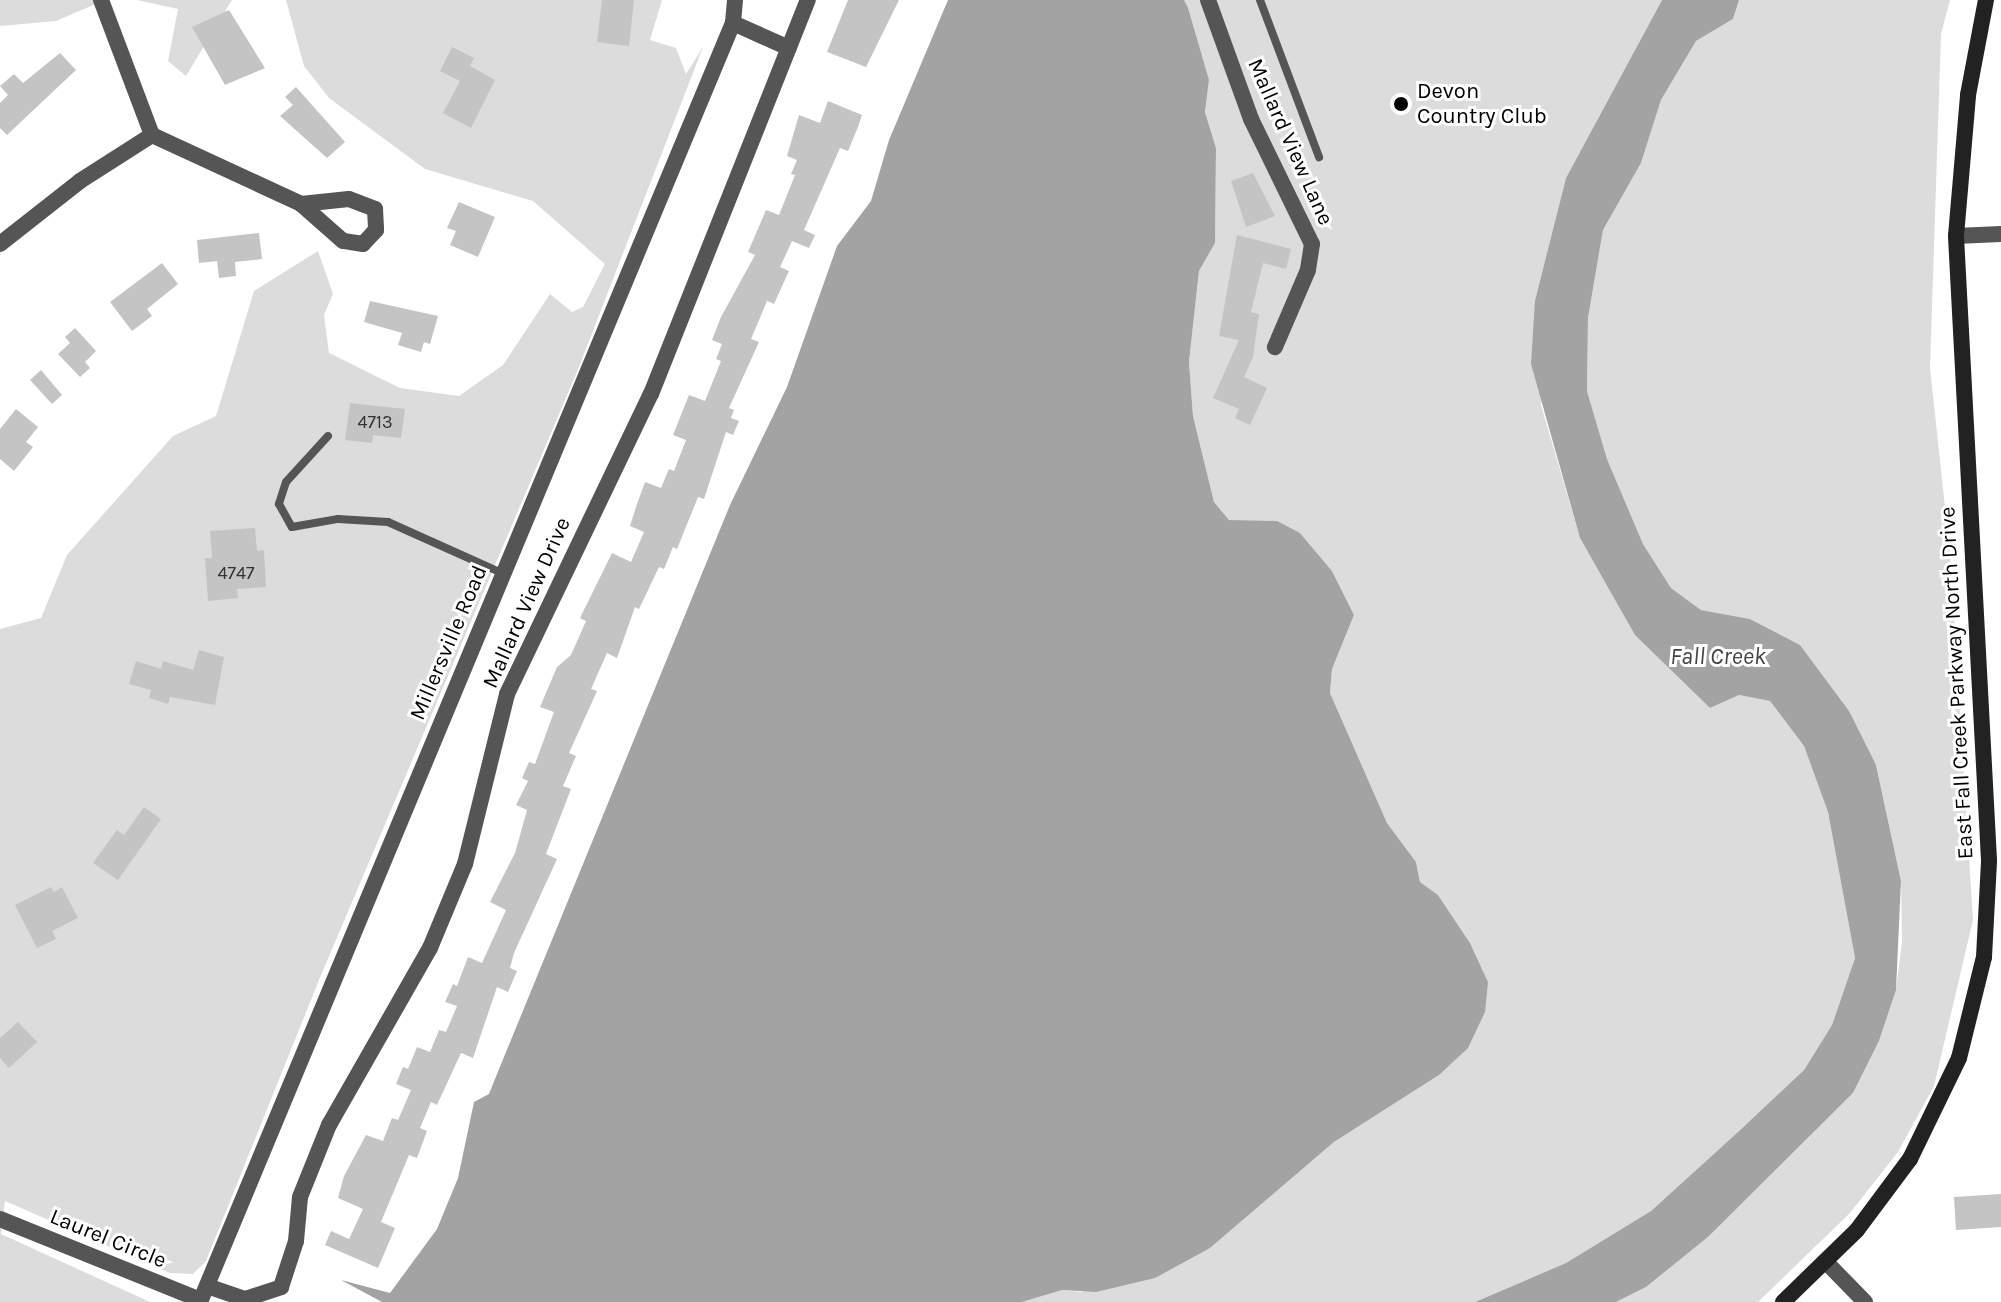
<!DOCTYPE html>
<style>
body{margin:0}
#map{position:relative;width:2001px;height:1302px;overflow:hidden;background:#fff;font-family:Karla,sans-serif}
div>[style]{position:absolute}
[style*='--x']{left:calc(var(--x)*1px);top:calc(var(--y)*1px);width:calc(var(--w)*1px);rotate:calc(var(--a)*1deg)}
.green>*{inset:0;background:#dcdcdc}
.water>*{inset:0;background:#a3a3a3}
.building>*{inset:0;background:#c4c4c4}
.lane>*{height:8px;margin:-4px;padding:0 4px;transform-origin:4px;border-radius:4px;background:#555}
.street>*{height:16px;margin:-8px;padding:0 8px;transform-origin:8px;border-radius:8px;background:#555}
.secondary>*{height:16px;margin:-8px;padding:0 8px;transform-origin:8px;border-radius:8px;background:#222}
.dots>*{width:22px;height:22px;translate:-50% -50%;box-sizing:border-box;border:4px solid #fff;border-radius:50%}
span{translate:-50% -50%;white-space:nowrap;text-align:center;line-height:1.15;-webkit-text-stroke:6px #fff;paint-order:stroke}
.number-label{font-size:18px;color:#313131}
.number-label span{-webkit-text-stroke-width:0}
.poi-label{font-size:22px;color:#000}
.left{translate:0 -50%;text-align:left}
.street-label{font-size:22px;color:#000}
.water-label{font-size:24px;color:#444;font-style:italic}
</style>
<div id="map">
<div class="green">
<i style="clip-path:polygon(0 0,105px 0,56px 21px,0 26px)"></i>
<i style="clip-path:polygon(137px 0,232px 0,186px 76px,168px 61px,178px 9px)"></i>
<i style="clip-path:polygon(286px 0,662px 0,650px 40px,676px 48px,686px 74px,703px 47px,579px 367px,319px 980px,206px 1261px,193px 1274px,170px 1273px,5px 1201px,1px 1234px,150px 1302px,0 1302px,0 629px,41px 618px,67px 555px,173px 436px,216px 416px,254px 291px,318px 251px,333px 294px,324px 315px,329px 353px,400px 388px,459px 396px,503px 365px,550px 294px,572px 312px,583px 307px,605px 264px,533px 201px,425px 169px,329px 98px,304px 66px)"></i>
<i style="clip-path:polygon(1184px 0,1662px 0,1566px 178px,1551px 239px,1541px 405px,1580px 538px,1635px 634px,1710px 708px,1739px 695px,1770px 701px,1804px 746px,1828px 812px,1855px 958px,1832px 1025px,1804px 1070px,1738px 1132px,1651px 1211px,1566px 1263px,1475px 1302px,1022px 1302px,1062px 1290px,1081px 1292px,1210px 1248px,1334px 1142px,1439px 1075px,1488px 982px,1470px 943px,1438px 895px,1420px 882px,1416px 862px,1387px 823px,1330px 693px,1332px 669px,1354px 615px,1332px 571px,1300px 533px,1229px 520px,1214px 502px,1193px 416px,1189px 362px,1199px 271px,1215px 243px,1216px 148px,1205px 112px,1209px 80px)"></i>
<i style="clip-path:polygon(1739px 0,1950px 0,1941px 34px,1930px 368px,1950px 553px,1973px 920px,1934px 1086px,1898px 1152px,1850px 1213px,1758px 1302px,1616px 1302px,1646px 1287px,1708px 1237px,1853px 1093px,1879px 1041px,1896px 990px,1902px 942px,1901px 881px,1876px 765px,1800px 645px,1750px 619px,1701px 610px,1671px 588px,1643px 544px,1607px 459px,1587px 391px,1588px 318px,1603px 230px,1641px 163px,1661px 100px,1696px 41px,1733px 19px)"></i>
</div>
<div class="water">
<i style="clip-path:polygon(948px 0,1184px 0,1188px 8px,1209px 80px,1205px 112px,1216px 148px,1215px 243px,1199px 271px,1189px 362px,1193px 416px,1214px 502px,1229px 520px,1277px 521px,1300px 533px,1332px 571px,1354px 615px,1332px 669px,1330px 693px,1387px 823px,1416px 862px,1420px 882px,1438px 895px,1470px 943px,1488px 982px,1485px 1012px,1468px 1048px,1439px 1075px,1334px 1142px,1210px 1248px,1155px 1278px,1096px 1292px,1062px 1290px,1022px 1302px,382px 1302px,341px 1280px,390px 1293px,437px 1229px,458px 1178px,474px 1102px,489px 1094px,495px 1079px,730px 505px,787px 387px,837px 246px,871px 201px,889px 140px)"></i>
<i style="clip-path:polygon(1662px 0,1739px 0,1733px 19px,1696px 41px,1661px 100px,1641px 163px,1603px 230px,1588px 318px,1587px 391px,1607px 459px,1643px 544px,1671px 588px,1701px 610px,1750px 619px,1800px 645px,1849px 711px,1876px 765px,1901px 881px,1896px 990px,1879px 1041px,1853px 1093px,1708px 1237px,1646px 1287px,1616px 1302px,1475px 1302px,1566px 1263px,1651px 1211px,1738px 1132px,1804px 1070px,1832px 1025px,1855px 958px,1828px 812px,1804px 746px,1770px 701px,1739px 695px,1710px 708px,1635px 635px,1580px 538px,1531px 364px,1535px 301px,1566px 178px)"></i>
</div>
<div class="building">
<i style="clip-path:polygon(602px 0,634px 0,629px 46px,597px 42px)"></i>
<i style="clip-path:polygon(848px 0,899px 0,866px 67px,827px 52px)"></i>
<i style="clip-path:polygon(229px 10px,265px 68px,225px 85px,192px 27px)"></i>
<i style="clip-path:polygon(452px 47px,474px 58px,470px 66px,495px 80px,471px 128px,443px 113px,460px 81px,440px 71px)"></i>
<i style="clip-path:polygon(60px 53px,76px 70px,7px 135px,0 128px,0 103px,8px 95px,0 86px,14px 74px,23px 83px)"></i>
<i style="clip-path:polygon(296px 87px,345px 142px,327px 158px,280px 116px,293px 105px,285px 97px)"></i>
<i style="clip-path:polygon(828px 101px,862px 115px,858px 127px,848px 151px,840px 148px,804px 230px,815px 235px,809px 248px,792px 241px,780px 267px,789px 271px,774px 304px,767px 301px,751px 339px,759px 342px,729px 408px,734px 410px,731px 418px,739px 421px,733px 435px,726px 432px,704px 499px,698px 497px,677px 549px,673px 547px,664px 569px,659px 567px,639px 609px,635px 607px,617px 658px,607px 653px,591px 689px,597px 691px,569px 753px,576px 756px,563px 786px,571px 789px,546px 854px,557px 859px,514px 953px,510px 968px,517px 971px,508px 992px,497px 987px,473px 1058px,461px 1053px,437px 1105px,431px 1102px,420px 1128px,427px 1131px,417px 1158px,409px 1155px,381px 1222px,395px 1228px,378px 1268px,325px 1245px,331px 1231px,349px 1239px,363px 1209px,338px 1198px,344px 1176px,366px 1135px,383px 1141px,392px 1118px,398px 1120px,411px 1090px,396px 1084px,403px 1067px,408px 1069px,417px 1047px,430px 1052px,439px 1030px,446px 1032px,457px 1006px,445px 1002px,453px 984px,457px 986px,468px 957px,482px 963px,506px 910px,490px 902px,515px 853px,527px 810px,516px 805px,528px 781px,522px 778px,529px 762px,535px 764px,554px 712px,540px 707px,557px 667px,571px 655px,586px 621px,580px 618px,612px 553px,631px 562px,644px 532px,630px 526px,637px 504px,645px 482px,661px 488px,669px 469px,674px 471px,686px 440px,673px 435px,689px 395px,705px 401px,721px 361px,716px 359px,722px 344px,712px 340px,721px 317px,755px 255px,748px 252px,766px 210px,779px 215px,795px 175px,791px 174px,797px 160px,787px 156px,799px 115px,820px 123px)"></i>
<i style="clip-path:polygon(1253px 173px,1275px 216px,1246px 227px,1231px 181px)"></i>
<i style="clip-path:polygon(459px 202px,495px 217px,478px 257px,450px 245px,456px 231px,447px 228px)"></i>
<i style="clip-path:polygon(259px 233px,262px 259px,235px 262px,236px 276px,219px 278px,217px 261px,199px 263px,197px 240px)"></i>
<i style="clip-path:polygon(1237px 235px,1291px 249px,1286px 269px,1263px 263px,1251px 312px,1259px 314px,1253px 357px,1244px 377px,1267px 388px,1250px 425px,1235px 418px,1239px 409px,1213px 398px,1239px 340px,1219px 336px)"></i>
<i style="clip-path:polygon(162px 263px,178px 284px,147px 309px,152px 316px,132px 331px,110px 302px)"></i>
<i style="clip-path:polygon(370px 301px,438px 316px,430px 344px,424px 342px,421px 352px,398px 345px,402px 333px,364px 322px)"></i>
<i style="clip-path:polygon(75px 328px,96px 351px,85px 362px,90px 368px,80px 377px,58px 354px,70px 343px,65px 337px)"></i>
<i style="clip-path:polygon(41px 370px,62px 395px,52px 404px,30px 380px)"></i>
<i style="clip-path:polygon(350px 403px,405px 409px,401px 438px,373px 435px,372px 443px,345px 440px)"></i>
<i style="clip-path:polygon(16px 409px,38px 427px,26px 442px,33px 447px,14px 471px,0 459px,0 429px)"></i>
<i style="clip-path:polygon(255px 528px,257px 551px,264px 550px,266px 587px,237px 589px,238px 598px,208px 601px,205px 558px,212px 558px,210px 531px)"></i>
<i style="clip-path:polygon(199px 650px,224px 657px,215px 705px,170px 697px,168px 704px,149px 698px,151px 690px,129px 684px,136px 661px,161px 669px,163px 661px,193px 670px)"></i>
<i style="clip-path:polygon(144px 807px,161px 819px,118px 880px,93px 863px,117px 830px,124px 835px)"></i>
<i style="clip-path:polygon(51px 887px,54px 892px,62px 887px,78px 918px,52px 931px,56px 939px,37px 948px,15px 905px)"></i>
<i style="clip-path:polygon(18px 1022px,37px 1042px,9px 1068px,0 1058px,0 1038px)"></i>
<i style="clip-path:polygon(2001px 1194px,2001px 1227px,1956px 1230px,1954px 1197px)"></i>
</div>
<div class="lane">
<i style="--x:1260;--y:0;--w:168;--a:69.4"></i>
<i style="--x:328;--y:436;--w:62;--a:132.4"></i>
<i style="--x:286;--y:482;--w:23;--a:108"></i>
<i style="--x:279;--y:504;--w:26;--a:61"></i>
<i style="--x:292;--y:527;--w:47;--a:-9.9"></i>
<i style="--x:338;--y:519;--w:50;--a:3.4"></i>
<i style="--x:388;--y:522;--w:125;--a:24.1"></i>
</div>
<div class="street">
<i style="--x:101;--y:0;--w:144;--a:69.3"></i>
<i style="--x:1208;--y:0;--w:127;--a:70.1"></i>
<i style="--x:1251;--y:119;--w:139;--a:64"></i>
<i style="--x:1312;--y:244;--w:26;--a:99"></i>
<i style="--x:1308;--y:270;--w:84;--a:113.2"></i>
<i style="--x:733;--y:23;--w:61;--a:24.1"></i>
<i style="--x:152;--y:135;--w:164;--a:24.8"></i>
<i style="--x:349;--y:199;--w:28;--a:21"></i>
<i style="--x:375;--y:209;--w:21;--a:87"></i>
<i style="--x:376;--y:230;--w:19;--a:133"></i>
<i style="--x:363;--y:244;--w:20;--a:-171"></i>
<i style="--x:343;--y:241;--w:56;--a:-138.6"></i>
<i style="--x:301;--y:204;--w:48;--a:-5.9"></i>
<i style="--x:1956;--y:236;--w:45;--a:-2.5"></i>
<i style="--x:0;--y:244;--w:102;--a:-38.2"></i>
<i style="--x:80;--y:181;--w:85;--a:-32.6"></i>
<i style="--x:0;--y:1219;--w:216;--a:22"></i>
<i style="--x:1826;--y:1262;--w:56;--a:45.7"></i>
<i style="--x:207;--y:1286;--w:40;--a:18.9"></i>
<i style="--x:245;--y:1299;--w:38;--a:-18"></i>
<i style="--x:281;--y:1287;--w:48;--a:-71.9"></i>
<i style="--x:296;--y:1241;--w:44;--a:-84.8"></i>
<i style="--x:300;--y:1197;--w:78;--a:-68.1"></i>
<i style="--x:329;--y:1125;--w:204;--a:-60.3"></i>
<i style="--x:430;--y:948;--w:91;--a:-67.4"></i>
<i style="--x:465;--y:864;--w:175;--a:-76.1"></i>
<i style="--x:507;--y:694;--w:333;--a:-64.4"></i>
<i style="--x:651;--y:394;--w:424;--a:-68.3"></i>
<i style="--x:200;--y:1302;--w:1386;--a:-67.38"></i>
<i style="--x:733;--y:23;--w:23;--a:-85"></i>
</div>
<div class="secondary">
<i style="--x:1783;--y:1302;--w:103;--a:-44.2"></i>
<i style="--x:1857;--y:1230;--w:89;--a:-53.3"></i>
<i style="--x:1910;--y:1159;--w:112;--a:-64.1"></i>
<i style="--x:1959;--y:1058;--w:104;--a:-76.1"></i>
<i style="--x:1984;--y:957;--w:97;--a:-87"></i>
<i style="--x:1989;--y:860;--w:625;--a:-93.03"></i>
<i style="--x:1956;--y:236;--w:142;--a:-85.1"></i>
<i style="--x:1968;--y:95;--w:97;--a:-79.3"></i>
</div>
<div class="dots">
<i style="left:1401px;top:104px;background:#000"></i>
</div>
<div class="number-label">
<span style="left:375px;top:422px">4713</span>
<span style="left:236px;top:573px">4747</span>
</div>
<div class="poi-label">
<span class="left" style="left:1417px;top:104px">Devon<br>Country Club</span>
</div>
<div class="street-label">
<span style="left:1290px;top:142px;rotate:66deg">Mallard View Lane</span>
<span style="left:527px;top:603px;rotate:-66deg">Mallard View Drive</span>
<span style="left:449px;top:643px;rotate:-67deg">Millersville Road</span>
<span style="left:1957px;top:683px;rotate:-93deg">East Fall Creek Parkway North Drive</span>
<span style="left:108px;top:1239px;rotate:22deg">Laurel Circle</span>
</div>
<div class="water-label">
<span style="left:1718px;top:657px">Fall Creek</span>
</div>
</div>
